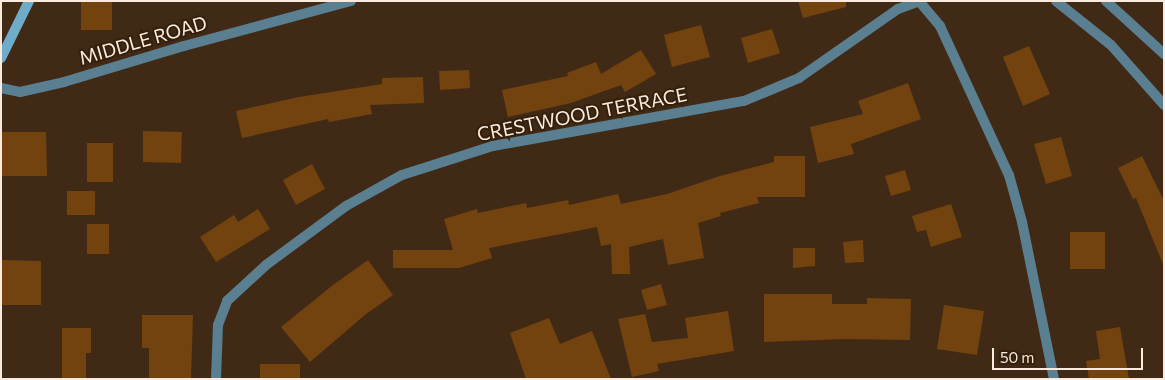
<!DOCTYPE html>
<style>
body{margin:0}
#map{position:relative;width:1165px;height:380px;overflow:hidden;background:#402a15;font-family:Commissioner,sans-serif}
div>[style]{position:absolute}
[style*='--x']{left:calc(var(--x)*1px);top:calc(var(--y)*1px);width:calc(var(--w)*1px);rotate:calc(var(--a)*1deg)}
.building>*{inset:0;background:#72430f}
.street>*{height:10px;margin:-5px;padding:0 5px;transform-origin:5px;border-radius:5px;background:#597f91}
.secondary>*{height:10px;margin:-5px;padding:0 5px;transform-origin:5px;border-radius:5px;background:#6eacc9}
span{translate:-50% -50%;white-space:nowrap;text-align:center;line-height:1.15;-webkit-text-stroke:4px #35200b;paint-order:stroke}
.street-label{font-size:19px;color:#faebde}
.frame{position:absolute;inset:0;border:2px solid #faebde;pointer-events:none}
.scale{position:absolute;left:992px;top:348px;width:151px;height:22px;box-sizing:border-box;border:2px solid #faebde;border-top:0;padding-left:6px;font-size:15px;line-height:18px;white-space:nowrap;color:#faebde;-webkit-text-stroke:4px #35200b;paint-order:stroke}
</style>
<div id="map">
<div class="building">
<i style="clip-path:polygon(81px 1px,112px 1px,112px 30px,81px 30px)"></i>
<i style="clip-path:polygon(798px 1px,846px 1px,846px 7px,803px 18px)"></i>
<i style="clip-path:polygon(701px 25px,710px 57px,672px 67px,664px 35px)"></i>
<i style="clip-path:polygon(772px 29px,780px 53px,748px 63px,741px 38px)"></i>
<i style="clip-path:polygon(1029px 46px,1050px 94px,1023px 106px,1003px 57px)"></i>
<i style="clip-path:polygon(641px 50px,656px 74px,625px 92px,621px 85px,571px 103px,508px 117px,502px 90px,568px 76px,567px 73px,596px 62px,601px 74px)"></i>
<i style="clip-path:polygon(469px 70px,470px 88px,440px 90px,439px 71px)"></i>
<i style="clip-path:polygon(423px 77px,424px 103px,370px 105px,372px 114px,329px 122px,328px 119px,242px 138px,236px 111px,299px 97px,382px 84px,382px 78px)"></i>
<i style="clip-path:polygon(908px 83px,921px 119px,851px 144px,854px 154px,818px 163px,810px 127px,863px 114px,858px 101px)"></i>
<i style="clip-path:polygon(143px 131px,182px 132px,181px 163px,143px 162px)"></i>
<i style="clip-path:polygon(1px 132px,46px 132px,47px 176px,1px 176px)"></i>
<i style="clip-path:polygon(1061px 137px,1072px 176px,1046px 184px,1034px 144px)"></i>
<i style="clip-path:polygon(87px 143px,113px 143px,113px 182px,87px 182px)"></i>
<i style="clip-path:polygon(774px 156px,805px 156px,805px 197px,757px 197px,759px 203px,720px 213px,721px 216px,698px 223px,704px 258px,668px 265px,663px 239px,629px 247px,630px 274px,612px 274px,611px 244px,601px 246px,597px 227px,489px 248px,492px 258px,459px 268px,393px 268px,393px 250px,453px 250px,444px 219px,477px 209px,478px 213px,526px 203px,527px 208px,568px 200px,569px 205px,618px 194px,621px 204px,667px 194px,720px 176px,774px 162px)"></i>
<i style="clip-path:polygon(1142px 156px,1164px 201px,1163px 264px,1136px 198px,1133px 199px,1118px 168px)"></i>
<i style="clip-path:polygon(312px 164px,325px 189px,296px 205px,283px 180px)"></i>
<i style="clip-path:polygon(905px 170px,911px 190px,891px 196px,885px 176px)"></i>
<i style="clip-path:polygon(67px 191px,95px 191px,95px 215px,67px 215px)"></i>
<i style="clip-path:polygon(951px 204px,962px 237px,931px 247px,926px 230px,917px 232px,912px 216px)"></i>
<i style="clip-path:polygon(258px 209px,270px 229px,216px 262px,200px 237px,234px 215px,238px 222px)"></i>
<i style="clip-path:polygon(87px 224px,109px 224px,109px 254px,87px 254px)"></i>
<i style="clip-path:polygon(1070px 232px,1105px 232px,1105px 269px,1070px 269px)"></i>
<i style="clip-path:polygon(863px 240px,864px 262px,845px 263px,843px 242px)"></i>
<i style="clip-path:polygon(793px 248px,815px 248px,815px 266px,793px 268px)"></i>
<i style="clip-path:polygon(1px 260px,41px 261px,41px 305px,1px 305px)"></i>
<i style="clip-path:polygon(368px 260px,393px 295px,366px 314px,310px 362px,281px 327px,333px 285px)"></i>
<i style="clip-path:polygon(661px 284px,667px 305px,647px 310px,641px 290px)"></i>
<i style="clip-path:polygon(764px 294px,832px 294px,832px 304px,867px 304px,867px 298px,911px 299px,910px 340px,846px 339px,764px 342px)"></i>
<i style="clip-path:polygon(944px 305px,984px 311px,977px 355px,937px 349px)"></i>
<i style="clip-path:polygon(728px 311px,734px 351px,657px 364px,659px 371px,632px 377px,618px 319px,645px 314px,652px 342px,688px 338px,685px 318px)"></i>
<i style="clip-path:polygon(142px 315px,193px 315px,191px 379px,149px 379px,149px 348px,142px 348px)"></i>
<i style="clip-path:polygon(549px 318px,560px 344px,592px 331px,611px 379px,526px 379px,510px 333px)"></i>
<i style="clip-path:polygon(1120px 327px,1129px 379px,1089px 379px,1086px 361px,1100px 359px,1096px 331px)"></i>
<i style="clip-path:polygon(62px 328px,91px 328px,91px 353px,86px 353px,86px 379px,62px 379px)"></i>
<i style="clip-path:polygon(260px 364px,300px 364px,300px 379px,260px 379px)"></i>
</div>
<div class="street">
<i style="--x:919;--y:1;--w:33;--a:50"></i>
<i style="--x:940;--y:26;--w:164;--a:65.2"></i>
<i style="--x:1009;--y:175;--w:49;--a:74.5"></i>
<i style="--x:1022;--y:222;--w:160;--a:78.5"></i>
<i style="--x:1056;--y:1;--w:70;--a:38.7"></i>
<i style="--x:1111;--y:45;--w:80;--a:48.5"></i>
<i style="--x:1106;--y:1;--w:79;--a:42.4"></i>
<i style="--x:1;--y:88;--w:19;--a:12"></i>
<i style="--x:20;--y:92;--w:45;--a:-12.8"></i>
<i style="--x:64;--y:82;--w:125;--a:-16.7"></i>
<i style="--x:184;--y:46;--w:173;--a:-15.1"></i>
<i style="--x:216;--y:379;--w:54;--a:-87.9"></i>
<i style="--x:218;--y:325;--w:26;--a:-69"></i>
<i style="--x:227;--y:301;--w:53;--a:-42.7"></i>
<i style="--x:266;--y:265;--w:99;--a:-36.4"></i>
<i style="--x:346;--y:206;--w:64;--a:-29"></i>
<i style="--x:402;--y:175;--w:96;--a:-17.7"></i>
<i style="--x:493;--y:146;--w:255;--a:-10.2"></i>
<i style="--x:744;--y:101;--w:60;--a:-22.7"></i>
<i style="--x:799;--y:78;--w:121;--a:-34.9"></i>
<i style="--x:898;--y:9;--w:23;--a:-20"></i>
</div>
<div class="secondary">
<i style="--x:1;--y:58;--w:64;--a:-63.8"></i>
</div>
<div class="street-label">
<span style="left:143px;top:40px;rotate:-16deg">MIDDLE ROAD</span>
<span style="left:582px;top:114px;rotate:-11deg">CRESTWOOD TERRACE</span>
</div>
<div class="frame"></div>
<div class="scale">50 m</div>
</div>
